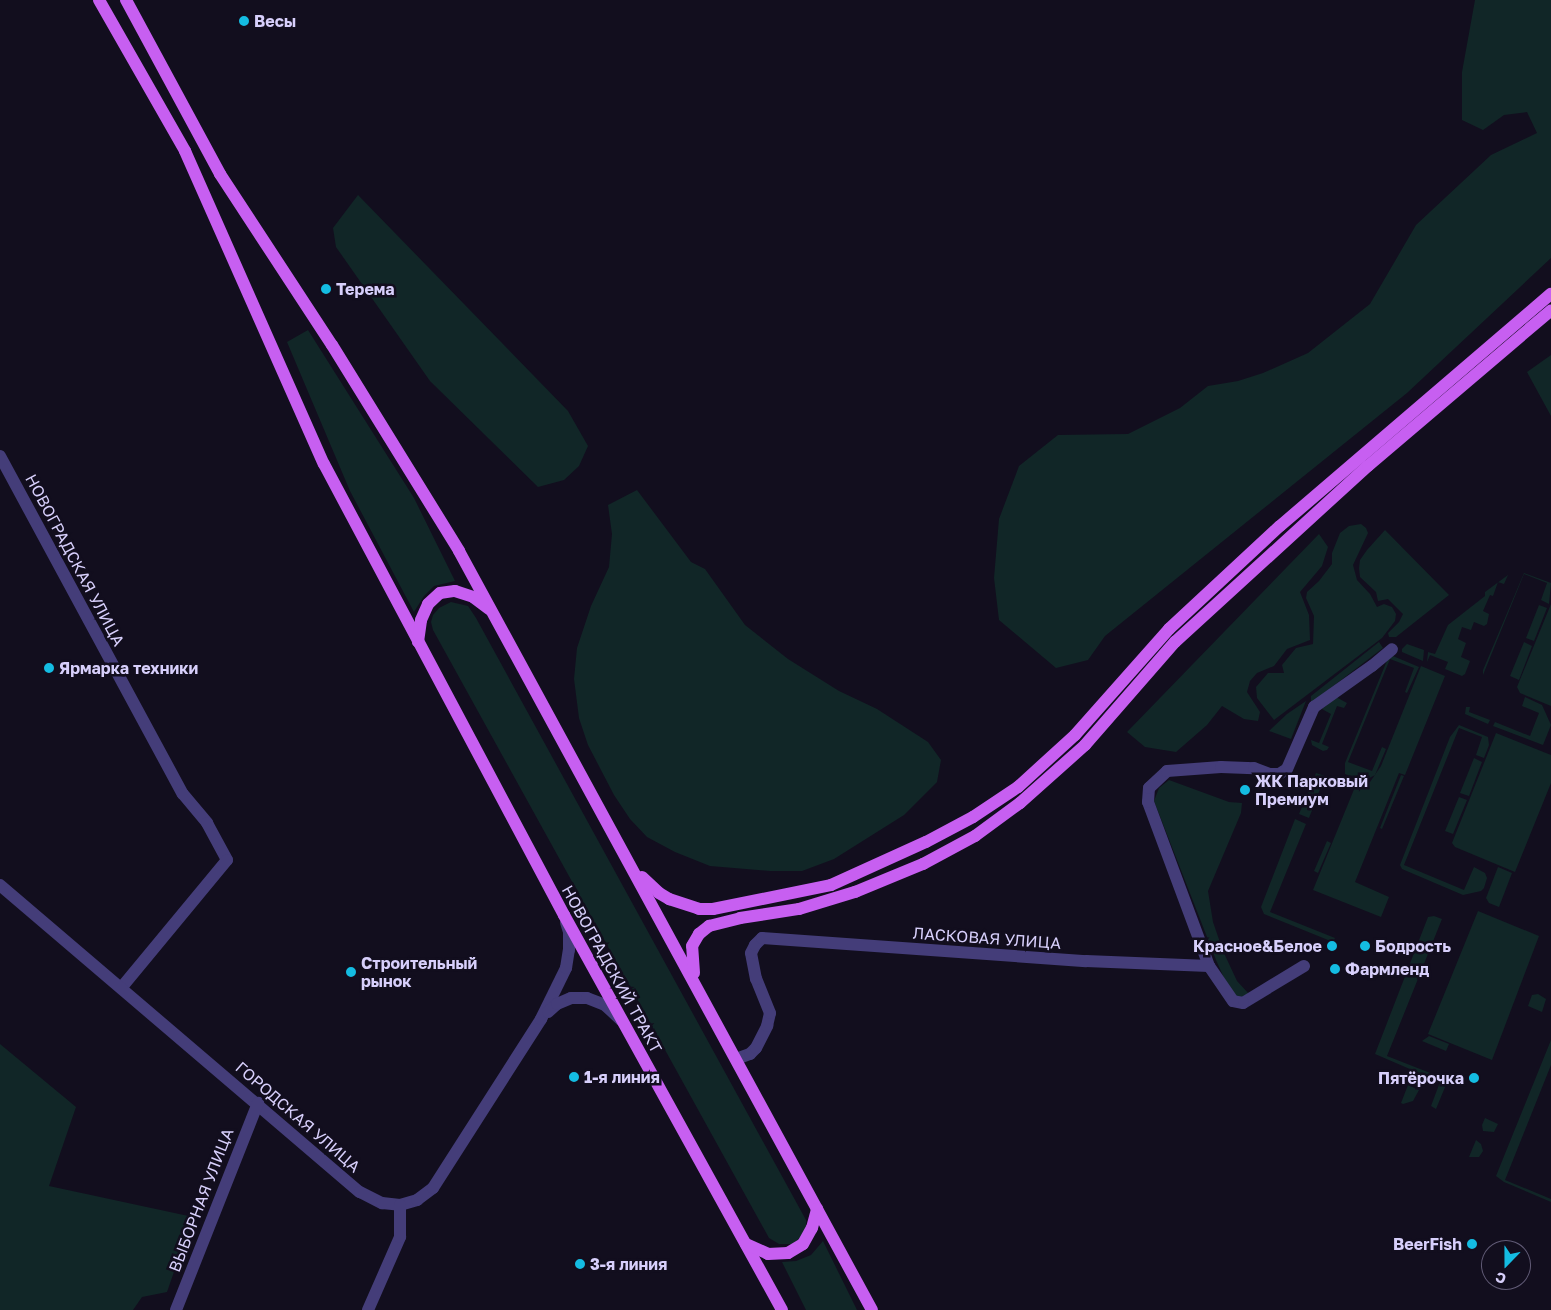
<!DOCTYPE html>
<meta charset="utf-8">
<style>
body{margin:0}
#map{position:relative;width:1551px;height:1310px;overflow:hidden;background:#120e1e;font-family:"Golos Text",sans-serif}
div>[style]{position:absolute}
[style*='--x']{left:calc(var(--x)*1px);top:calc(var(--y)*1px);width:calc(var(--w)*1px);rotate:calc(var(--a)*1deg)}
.green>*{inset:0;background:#112627}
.minor>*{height:12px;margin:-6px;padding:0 6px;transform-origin:6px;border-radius:6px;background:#443d79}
.major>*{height:12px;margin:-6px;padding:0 6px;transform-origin:6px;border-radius:6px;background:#c75ff1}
.dots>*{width:14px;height:14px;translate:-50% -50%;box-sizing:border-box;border:2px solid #120e1e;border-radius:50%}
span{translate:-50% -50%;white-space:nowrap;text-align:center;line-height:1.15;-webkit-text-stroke:5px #120e1e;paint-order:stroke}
.poi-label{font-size:16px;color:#d7cffb;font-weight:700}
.left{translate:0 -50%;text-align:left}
.right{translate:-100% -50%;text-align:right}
.street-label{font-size:16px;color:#d7cffb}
.north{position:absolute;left:1481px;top:1240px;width:50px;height:50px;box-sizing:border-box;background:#120e1e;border:1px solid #615b76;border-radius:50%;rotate:202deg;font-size:14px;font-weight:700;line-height:20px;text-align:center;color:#d7cffb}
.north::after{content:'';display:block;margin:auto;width:18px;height:22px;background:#14bce2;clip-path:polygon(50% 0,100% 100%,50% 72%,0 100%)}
</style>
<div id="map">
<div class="green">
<i style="clip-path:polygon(1475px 0,1551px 0,1551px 258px,1407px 393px,1105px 636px,1088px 660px,1056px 668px,999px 620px,994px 578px,999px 519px,1019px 466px,1058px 435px,1128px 434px,1180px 408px,1208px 386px,1238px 381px,1263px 373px,1308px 353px,1370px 304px,1416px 225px,1491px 155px,1537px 133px,1527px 112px,1504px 115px,1483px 130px,1462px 120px,1462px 72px)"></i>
<i style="clip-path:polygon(358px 195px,568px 411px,588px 446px,579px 466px,564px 480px,538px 487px,430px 381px,336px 247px,333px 228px)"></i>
<i style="clip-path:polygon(308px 330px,414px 498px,455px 581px,434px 586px,424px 596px,414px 612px,350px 491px,287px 342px)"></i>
<i style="clip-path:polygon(1551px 355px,1551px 416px,1527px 372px)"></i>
<i style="clip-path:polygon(637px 490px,691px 562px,705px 569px,745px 625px,788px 659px,839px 691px,877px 709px,928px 742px,941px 760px,937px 782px,904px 815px,834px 859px,802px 871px,770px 871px,710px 866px,675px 852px,647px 837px,630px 819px,614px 795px,588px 745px,579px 718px,574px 679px,577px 648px,591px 606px,609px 567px,612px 534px,608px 505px)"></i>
<i style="clip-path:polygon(1361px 524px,1366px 528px,1368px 533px,1353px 565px,1357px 580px,1370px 594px,1377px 607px,1384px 604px,1392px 607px,1396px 614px,1395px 621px,1382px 638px,1274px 720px,1257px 698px,1256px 687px,1268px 673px,1284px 673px,1282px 665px,1296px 648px,1313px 644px,1314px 616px,1306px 598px,1307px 592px,1319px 581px,1332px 564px,1332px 553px,1340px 533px,1349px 526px)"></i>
<i style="clip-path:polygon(1385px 530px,1449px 595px,1396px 637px,1389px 637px,1388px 633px,1399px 622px,1403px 614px,1388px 599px,1378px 601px,1376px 592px,1360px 577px,1359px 568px,1360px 560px,1367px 550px)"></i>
<i style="clip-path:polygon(1319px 534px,1328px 547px,1322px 566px,1300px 592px,1309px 615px,1310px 640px,1287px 649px,1274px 666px,1257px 673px,1250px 681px,1247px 692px,1260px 712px,1258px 721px,1244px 719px,1222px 706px,1207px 725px,1176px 752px,1145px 747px,1127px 732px)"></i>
<i style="clip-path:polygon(1524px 573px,1551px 583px,1549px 604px,1541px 600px,1547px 583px,1524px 574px,1483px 675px,1483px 670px)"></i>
<i style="clip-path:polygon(1508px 575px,1504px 584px,1498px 582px,1493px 596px,1490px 595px,1483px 611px,1489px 614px,1487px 624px,1484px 626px,1474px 622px,1471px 630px,1462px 627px,1458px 639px,1466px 643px,1461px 657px,1470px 661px,1465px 674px,1462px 676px,1445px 669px,1448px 662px,1430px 655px,1427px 662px,1428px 652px,1435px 654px,1448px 625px,1485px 596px,1485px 592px)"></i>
<i style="clip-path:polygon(451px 602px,468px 606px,476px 618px,806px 1220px,806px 1230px,800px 1238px,793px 1244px,779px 1244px,769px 1238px,433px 630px,431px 622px,433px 615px,439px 608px)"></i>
<i style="clip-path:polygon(1551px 604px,1551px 706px,1520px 693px,1517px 687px)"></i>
<i style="clip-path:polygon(1539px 605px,1547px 608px,1534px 641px,1526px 638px)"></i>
<i style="clip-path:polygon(1379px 642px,1383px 648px,1311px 703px,1311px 696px)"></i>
<i style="clip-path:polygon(1524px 642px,1532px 646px,1519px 680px,1510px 676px)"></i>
<i style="clip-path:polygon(1407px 644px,1424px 650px,1423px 661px,1402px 652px,1402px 649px)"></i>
<i style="clip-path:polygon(1393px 656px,1419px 667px,1407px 693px,1405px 692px,1414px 668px,1390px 659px,1348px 762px,1372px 771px,1382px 747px,1386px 749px,1375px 775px,1364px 781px,1345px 774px,1345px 763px,1388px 658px)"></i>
<i style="clip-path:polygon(1421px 666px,1445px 676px,1405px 775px,1399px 773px,1355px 882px,1389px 897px,1381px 917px,1313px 890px,1357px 782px,1365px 784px,1370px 782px,1381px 766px)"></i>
<i style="clip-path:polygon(1336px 697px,1347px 703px,1344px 708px,1337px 706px,1322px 744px,1329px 747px,1327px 750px,1323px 751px,1312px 745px,1311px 740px,1319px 743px,1331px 714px,1322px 709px)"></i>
<i style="clip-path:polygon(1525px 697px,1542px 705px,1551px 725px,1543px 745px,1493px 726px,1495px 722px,1530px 736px,1539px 713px,1522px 706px)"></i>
<i style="clip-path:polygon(1306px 701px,1291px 739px,1269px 731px,1287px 714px)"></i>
<i style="clip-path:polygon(1466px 707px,1470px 707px,1469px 712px,1490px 720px,1488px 724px,1465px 714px)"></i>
<i style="clip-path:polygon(1459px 725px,1488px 737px,1489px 745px,1484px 758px,1476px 755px,1482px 737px,1459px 728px,1404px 865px,1464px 890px,1474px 867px,1485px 873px,1487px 878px,1484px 888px,1481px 891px,1463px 895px,1402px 869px,1400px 865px,1450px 737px)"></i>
<i style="clip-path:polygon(1496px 733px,1551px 755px,1551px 783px,1515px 872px,1455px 847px,1452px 843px)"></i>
<i style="clip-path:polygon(1474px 758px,1482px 762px,1469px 796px,1460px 793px)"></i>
<i style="clip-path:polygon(1316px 773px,1325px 776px,1309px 818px,1299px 814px)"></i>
<i style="clip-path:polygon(1401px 775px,1404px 776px,1382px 829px,1380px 828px)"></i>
<i style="clip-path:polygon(1169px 780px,1229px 802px,1242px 803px,1241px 813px,1208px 891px,1213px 922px,1223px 951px,1237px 981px,1249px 994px,1239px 998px,1229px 989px,1216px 960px,1154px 801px,1159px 788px)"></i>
<i style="clip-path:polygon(1459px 797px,1467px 800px,1453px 834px,1445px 831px)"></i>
<i style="clip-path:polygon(1295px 819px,1306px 824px,1270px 912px,1335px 938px,1333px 942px,1264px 914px,1261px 907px)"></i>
<i style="clip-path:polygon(1327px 841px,1331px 843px,1318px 873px,1314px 871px)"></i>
<i style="clip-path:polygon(1498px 867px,1512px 873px,1499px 907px,1489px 903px,1486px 898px)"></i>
<i style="clip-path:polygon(1478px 911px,1539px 936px,1492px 1060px,1428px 1034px)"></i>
<i style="clip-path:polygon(1434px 916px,1442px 919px,1387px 1056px,1448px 1080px,1436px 1109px,1431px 1106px,1440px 1082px,1375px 1054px,1428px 917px)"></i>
<i style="clip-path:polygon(1538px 994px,1546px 999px,1542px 1012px,1528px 1006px,1532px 995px)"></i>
<i style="clip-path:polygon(1429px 1036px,1449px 1044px,1446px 1051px,1422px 1041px)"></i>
<i style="clip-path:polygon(1551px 1040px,1551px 1065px,1505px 1180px,1551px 1199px,1551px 1202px,1504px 1182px,1496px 1176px)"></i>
<i style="clip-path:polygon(0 1044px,76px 1107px,49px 1186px,193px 1217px,167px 1292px,142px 1297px,133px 1310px,0 1310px)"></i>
<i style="clip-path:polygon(1408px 1085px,1419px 1090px,1413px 1101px,1403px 1104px,1401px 1103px)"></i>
<i style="clip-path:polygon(1485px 1118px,1498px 1124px,1494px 1132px,1483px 1131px,1482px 1125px)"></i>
<i style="clip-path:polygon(1476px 1140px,1481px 1144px,1483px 1151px,1479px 1157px,1469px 1157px)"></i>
<i style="clip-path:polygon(823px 1241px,857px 1310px,806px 1310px,782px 1262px,796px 1261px,811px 1255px)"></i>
</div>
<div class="minor">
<i style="--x:0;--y:456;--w:384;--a:61.6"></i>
<i style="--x:183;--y:794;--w:38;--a:50"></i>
<i style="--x:207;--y:823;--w:42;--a:61.6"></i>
<i style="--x:227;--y:860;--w:165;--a:129.6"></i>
<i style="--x:0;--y:885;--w:473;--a:40.5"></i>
<i style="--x:360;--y:1192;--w:25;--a:27"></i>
<i style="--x:382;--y:1203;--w:18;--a:6"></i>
<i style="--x:400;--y:1205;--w:18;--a:-16"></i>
<i style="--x:417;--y:1200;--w:20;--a:-37"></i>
<i style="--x:433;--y:1188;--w:201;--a:-57.4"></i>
<i style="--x:541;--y:1019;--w:57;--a:-63.9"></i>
<i style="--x:566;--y:968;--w:18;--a:-81"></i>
<i style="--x:569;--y:950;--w:18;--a:-90"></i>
<i style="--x:569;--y:932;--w:10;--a:-107"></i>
<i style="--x:1304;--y:966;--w:71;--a:148.8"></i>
<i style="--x:1243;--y:1003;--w:10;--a:-169"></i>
<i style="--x:1233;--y:1001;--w:42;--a:-124.4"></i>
<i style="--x:1209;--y:966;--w:175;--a:-110.4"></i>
<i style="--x:1148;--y:802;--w:14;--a:-86"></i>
<i style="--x:1149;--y:788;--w:25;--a:-43"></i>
<i style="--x:1167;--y:771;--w:54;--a:-4.2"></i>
<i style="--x:1221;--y:767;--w:33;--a:2"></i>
<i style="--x:1254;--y:768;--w:17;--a:21"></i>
<i style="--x:1270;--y:774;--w:9;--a:0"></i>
<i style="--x:1279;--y:774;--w:9;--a:-32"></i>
<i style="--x:1287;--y:769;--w:68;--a:-66.5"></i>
<i style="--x:1314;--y:707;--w:71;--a:-35.3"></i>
<i style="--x:1372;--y:666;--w:26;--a:-40"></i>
<i style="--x:548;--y:1012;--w:12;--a:-42"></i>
<i style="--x:557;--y:1004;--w:15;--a:-23"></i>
<i style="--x:571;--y:998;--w:16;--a:0"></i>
<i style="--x:587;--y:998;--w:19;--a:21"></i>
<i style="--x:605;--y:1005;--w:22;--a:43"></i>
<i style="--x:736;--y:1059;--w:15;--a:-20"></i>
<i style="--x:750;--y:1054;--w:8;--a:-45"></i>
<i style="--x:756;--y:1048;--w:25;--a:-63"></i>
<i style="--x:767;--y:1026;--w:13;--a:-77"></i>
<i style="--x:770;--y:1013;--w:37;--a:-112"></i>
<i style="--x:756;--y:979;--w:26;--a:-101"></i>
<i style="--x:751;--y:953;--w:9;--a:-63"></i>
<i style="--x:755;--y:945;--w:10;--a:-45"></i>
<i style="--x:762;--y:938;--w:325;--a:4.1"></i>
<i style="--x:1086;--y:961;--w:123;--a:2.3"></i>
<i style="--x:176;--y:1310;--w:223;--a:-68.4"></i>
<i style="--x:368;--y:1310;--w:80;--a:-66.3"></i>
<i style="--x:400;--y:1237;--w:32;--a:-90"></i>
</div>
<div class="major">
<i style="--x:99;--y:0;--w:174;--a:60.3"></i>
<i style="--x:185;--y:151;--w:342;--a:66.1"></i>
<i style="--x:324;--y:464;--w:511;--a:61.98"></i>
<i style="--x:564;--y:915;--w:451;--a:61.1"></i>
<i style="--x:126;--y:0;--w:198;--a:61.6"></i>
<i style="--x:220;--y:174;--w:204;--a:56.8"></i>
<i style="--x:332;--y:345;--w:242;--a:58.3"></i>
<i style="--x:459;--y:551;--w:864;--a:61.45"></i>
<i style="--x:418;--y:642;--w:22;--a:-82"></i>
<i style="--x:421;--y:620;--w:17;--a:-66"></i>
<i style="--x:428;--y:604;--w:16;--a:-43"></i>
<i style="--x:440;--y:593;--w:15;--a:-8"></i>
<i style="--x:455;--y:591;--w:19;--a:18"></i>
<i style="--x:473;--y:597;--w:20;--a:37"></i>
<i style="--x:642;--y:877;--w:23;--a:43"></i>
<i style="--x:659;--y:893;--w:12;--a:31"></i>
<i style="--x:669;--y:899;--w:32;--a:18"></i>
<i style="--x:699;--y:909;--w:14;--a:0"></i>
<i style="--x:713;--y:909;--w:120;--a:-11.5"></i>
<i style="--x:831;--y:885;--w:104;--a:-24.4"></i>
<i style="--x:926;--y:842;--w:53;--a:-28"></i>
<i style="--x:973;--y:817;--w:54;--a:-33.7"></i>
<i style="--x:1018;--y:787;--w:77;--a:-42.4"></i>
<i style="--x:1075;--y:735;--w:142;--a:-48.4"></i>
<i style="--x:1169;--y:629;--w:151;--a:-42.9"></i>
<i style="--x:1280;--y:526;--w:357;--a:-40.6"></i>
<i style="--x:694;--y:973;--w:27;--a:-94"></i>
<i style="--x:692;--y:946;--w:14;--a:-60"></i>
<i style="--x:699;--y:934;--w:13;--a:-39"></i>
<i style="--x:709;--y:926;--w:32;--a:-14"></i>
<i style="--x:740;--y:918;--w:60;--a:-8.7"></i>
<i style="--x:799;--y:909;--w:59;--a:-16.9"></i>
<i style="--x:855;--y:892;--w:74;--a:-22.4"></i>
<i style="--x:923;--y:864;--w:59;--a:-28.3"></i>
<i style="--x:975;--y:836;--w:56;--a:-36.3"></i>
<i style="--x:1020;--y:803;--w:87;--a:-41.7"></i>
<i style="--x:1085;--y:745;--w:137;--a:-48.9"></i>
<i style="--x:1175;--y:642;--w:261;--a:-42.4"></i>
<i style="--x:1368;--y:466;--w:240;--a:-40.4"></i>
<i style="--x:746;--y:1244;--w:24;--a:24"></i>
<i style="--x:768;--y:1254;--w:20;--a:-3"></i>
<i style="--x:788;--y:1253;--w:17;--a:-31"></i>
<i style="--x:803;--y:1244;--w:18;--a:-61"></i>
<i style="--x:812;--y:1228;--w:20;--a:-75"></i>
</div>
<div class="dots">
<i style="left:244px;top:21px;background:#14bce2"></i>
<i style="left:326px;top:289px;background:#14bce2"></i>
<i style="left:49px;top:668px;background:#14bce2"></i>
<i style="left:1245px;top:790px;background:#14bce2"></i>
<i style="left:1332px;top:946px;background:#14bce2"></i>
<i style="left:1365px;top:946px;background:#14bce2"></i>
<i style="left:1335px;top:969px;background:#14bce2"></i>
<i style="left:351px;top:972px;background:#14bce2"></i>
<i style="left:574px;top:1077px;background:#14bce2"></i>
<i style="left:1474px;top:1078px;background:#14bce2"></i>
<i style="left:1472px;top:1244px;background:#14bce2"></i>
<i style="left:580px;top:1264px;background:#14bce2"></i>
</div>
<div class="poi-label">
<span class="left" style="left:254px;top:21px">Весы</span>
<span class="left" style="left:336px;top:289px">Терема</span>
<span class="left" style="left:59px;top:668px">Ярмарка техники</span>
<span class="left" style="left:1255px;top:790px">ЖК Парковый<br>Премиум</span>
<span class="right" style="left:1322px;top:946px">Красное&amp;Белое</span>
<span class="left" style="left:1375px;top:946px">Бодрость</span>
<span class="left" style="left:361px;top:972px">Строительный<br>рынок</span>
<span class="left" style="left:1345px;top:969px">Фармленд</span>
<span class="left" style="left:584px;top:1077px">1-я линия</span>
<span class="right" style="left:1464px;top:1078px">Пятёрочка</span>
<span class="right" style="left:1462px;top:1244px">BeerFish</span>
<span class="left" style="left:590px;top:1264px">3-я линия</span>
</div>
<div class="street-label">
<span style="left:75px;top:560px;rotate:62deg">НОВОГРАДСКАЯ УЛИЦА</span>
<span style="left:987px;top:938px;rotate:4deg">ЛАСКОВАЯ УЛИЦА</span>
<span style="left:612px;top:969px;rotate:61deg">НОВОГРАДСКИЙ ТРАКТ</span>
<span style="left:298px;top:1117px;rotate:41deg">ГОРОДСКАЯ УЛИЦА</span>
<span style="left:201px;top:1200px;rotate:-69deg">ВЫБОРНАЯ УЛИЦА</span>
</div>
<div class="north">С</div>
</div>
